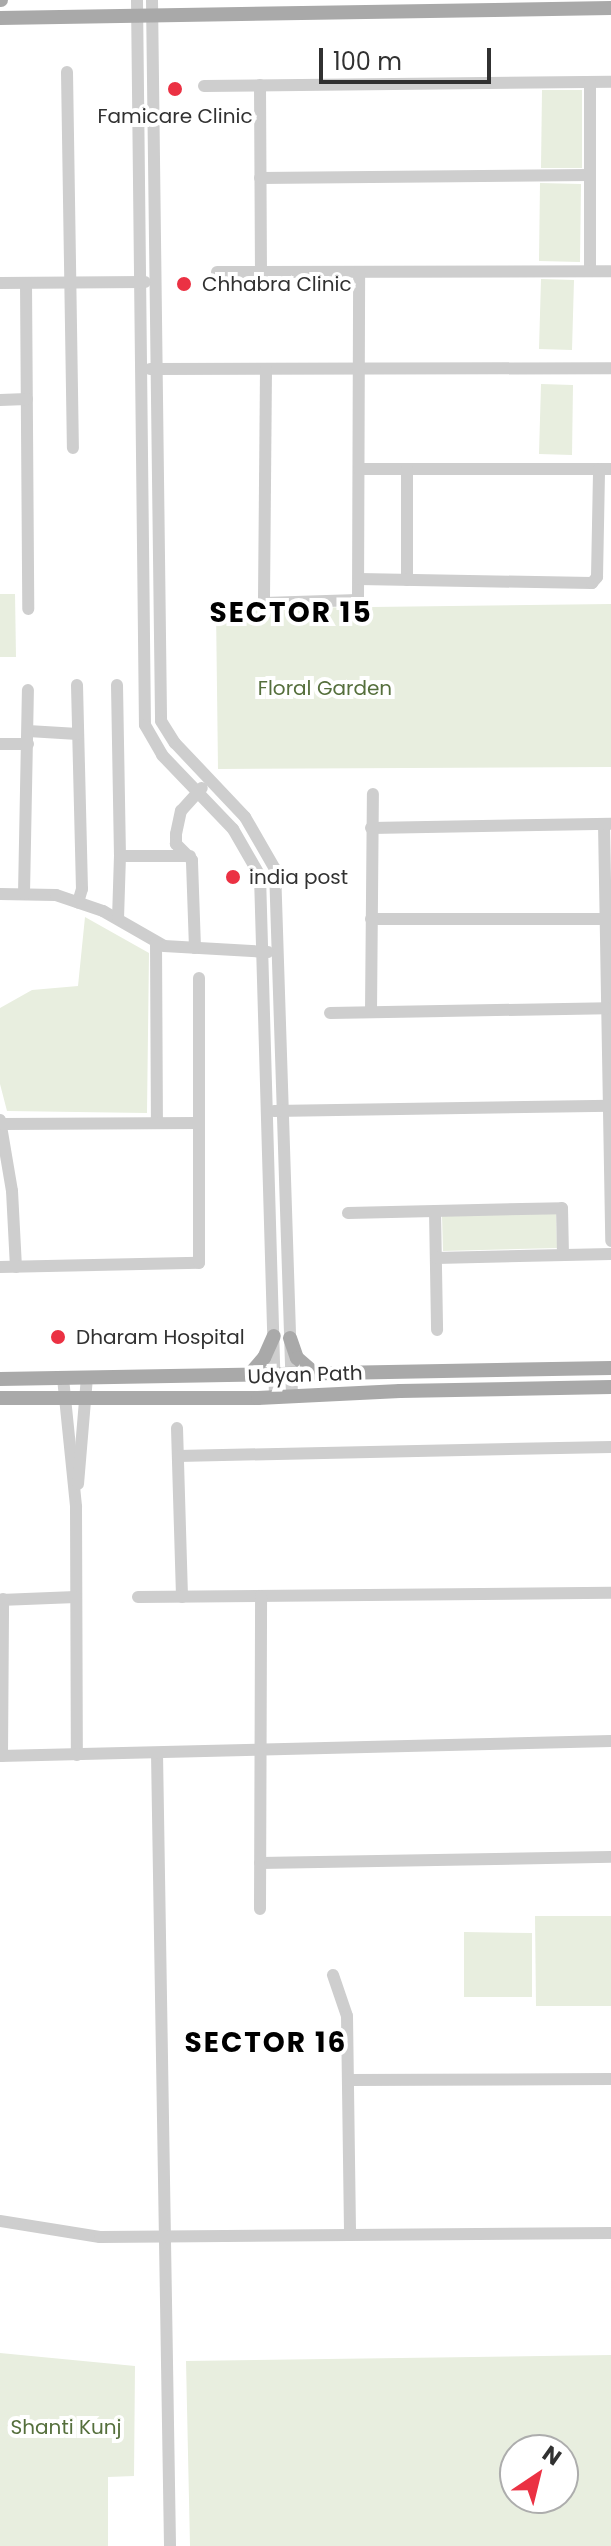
<!DOCTYPE html>
<style>
body{margin:0}
#map{position:relative;width:611px;height:2546px;overflow:hidden;background:#fff;font-family:Poppins,sans-serif}
div>[style]{position:absolute}
[style*='--x']{left:calc(var(--x)*1px);top:calc(var(--y)*1px);width:calc(var(--w)*1px);rotate:calc(var(--a)*1deg)}
.green>*{inset:0;background:#e8eedf}
.minor>*{height:12px;margin:-6px;padding:0 6px;transform-origin:6px;border-radius:6px;background:#cecece}
.major>*{height:14px;margin:-7px;padding:0 7px;transform-origin:7px;border-radius:7px;background:#a9a9a9}
.dots>*{width:22px;height:22px;translate:-50% -50%;box-sizing:border-box;border:4px solid #fff;border-radius:50%}
span{translate:-50% -50%;white-space:nowrap;text-align:center;line-height:1.15;-webkit-text-stroke:8px #fff;paint-order:stroke}
.poi-label{font-size:20px;color:#313131}
.left{translate:0 -50%;text-align:left}
.park-label{font-size:20px;color:#556f3c}
.street-label{font-size:20px;color:#313131}
.district-label{font-size:28px;color:#000;font-weight:700;letter-spacing:2px}
.north{position:absolute;left:499px;top:2434px;width:80px;height:80px;box-sizing:border-box;background:#fff;border:2px solid #adadad;border-radius:50%;rotate:35deg;font-size:22px;font-weight:700;line-height:32px;text-align:center;color:#313131}
.north::after{content:'';display:block;margin:auto;width:28px;height:36px;background:#eb3143;clip-path:polygon(50% 0,100% 100%,50% 72%,0 100%)}
.scale{position:absolute;left:319px;top:48px;width:172px;height:36px;box-sizing:border-box;border:4px solid #313131;border-top:0;padding-left:10px;font-size:24px;line-height:28px;white-space:nowrap;color:#313131;-webkit-text-stroke:6px #fff;paint-order:stroke}
</style>
<div id="map">
<div class="green">
<i style="clip-path:polygon(542px 90px,582px 90px,582px 168px,541px 168px)"></i>
<i style="clip-path:polygon(540px 183px,581px 184px,580px 262px,539px 261px)"></i>
<i style="clip-path:polygon(541px 279px,574px 280px,572px 350px,539px 349px)"></i>
<i style="clip-path:polygon(541px 384px,573px 385px,572px 455px,539px 454px)"></i>
<i style="clip-path:polygon(0 594px,15px 594px,16px 657px,0 657px)"></i>
<i style="clip-path:polygon(611px 604px,611px 767px,218px 769px,216px 609px)"></i>
<i style="clip-path:polygon(85px 917px,149px 953px,147px 1113px,7px 1111px,0 1084px,0 1008px,32px 990px,78px 986px)"></i>
<i style="clip-path:polygon(556px 1213px,557px 1248px,443px 1251px,442px 1216px)"></i>
<i style="clip-path:polygon(535px 1916px,611px 1916px,611px 2006px,536px 2006px)"></i>
<i style="clip-path:polygon(464px 1932px,532px 1933px,532px 1997px,464px 1997px)"></i>
<i style="clip-path:polygon(0 2353px,135px 2366px,134px 2476px,108px 2477px,108px 2546px,0 2546px)"></i>
<i style="clip-path:polygon(evenodd,611px 2355px,611px 2546px,190px 2546px,186px 2361px,611px 2355px,515px 2450px,563px 2450px,563px 2498px,515px 2498px,515px 2450px)"></i>
</div>
<div class="minor">
<i style="--x:137;--y:0;--w:725;--a:89.37"></i>
<i style="--x:145;--y:725;--w:34;--a:60"></i>
<i style="--x:162;--y:755;--w:103;--a:46.2"></i>
<i style="--x:233;--y:829;--w:54;--a:60.1"></i>
<i style="--x:260;--y:876;--w:521;--a:88.35"></i>
<i style="--x:152;--y:0;--w:721;--a:89.28"></i>
<i style="--x:161;--y:721;--w:26;--a:58"></i>
<i style="--x:175;--y:743;--w:102;--a:46.6"></i>
<i style="--x:245;--y:817;--w:60;--a:60"></i>
<i style="--x:275;--y:869;--w:527;--a:88.15"></i>
<i style="--x:67;--y:72;--w:376;--a:89.1"></i>
<i style="--x:260;--y:85;--w:187;--a:89.7"></i>
<i style="--x:204;--y:86;--w:407;--a:-0.6"></i>
<i style="--x:260;--y:178;--w:330;--a:-0.5"></i>
<i style="--x:590;--y:271;--w:189;--a:-90"></i>
<i style="--x:217;--y:272;--w:394;--a:-0.1"></i>
<i style="--x:0;--y:283;--w:145;--a:-0.4"></i>
<i style="--x:26;--y:283;--w:326;--a:89.6"></i>
<i style="--x:150;--y:369;--w:461;--a:-0.1"></i>
<i style="--x:266;--y:369;--w:234;--a:90.5"></i>
<i style="--x:264;--y:603;--w:94;--a:-1.8"></i>
<i style="--x:358;--y:600;--w:328;--a:-89.8"></i>
<i style="--x:0;--y:400;--w:27;--a:-2"></i>
<i style="--x:359;--y:469;--w:252;--a:0"></i>
<i style="--x:407;--y:469;--w:111;--a:90"></i>
<i style="--x:359;--y:579;--w:233;--a:1"></i>
<i style="--x:592;--y:583;--w:8;--a:-50"></i>
<i style="--x:597;--y:577;--w:108;--a:-88.9"></i>
<i style="--x:77;--y:685;--w:204;--a:88.6"></i>
<i style="--x:82;--y:889;--w:14;--a:107"></i>
<i style="--x:117;--y:685;--w:171;--a:89"></i>
<i style="--x:28;--y:731;--w:50;--a:3.4"></i>
<i style="--x:0;--y:744;--w:28;--a:0"></i>
<i style="--x:604;--y:824;--w:417;--a:89"></i>
<i style="--x:371;--y:828;--w:240;--a:-1"></i>
<i style="--x:0;--y:894;--w:56;--a:1"></i>
<i style="--x:56;--y:895;--w:50;--a:18.8"></i>
<i style="--x:103;--y:911;--w:70;--a:29.8"></i>
<i style="--x:164;--y:946;--w:104;--a:3.3"></i>
<i style="--x:24;--y:894;--w:204;--a:-88.9"></i>
<i style="--x:118;--y:919;--w:63;--a:-88.2"></i>
<i style="--x:120;--y:856;--w:70;--a:0"></i>
<i style="--x:371;--y:919;--w:235;--a:0"></i>
<i style="--x:156;--y:942;--w:181;--a:89.7"></i>
<i style="--x:195;--y:948;--w:88;--a:-92"></i>
<i style="--x:192;--y:860;--w:23;--a:-135"></i>
<i style="--x:176;--y:844;--w:10;--a:-90"></i>
<i style="--x:176;--y:834;--w:24;--a:-78"></i>
<i style="--x:181;--y:811;--w:31;--a:-48"></i>
<i style="--x:371;--y:1012;--w:218;--a:-89.5"></i>
<i style="--x:330;--y:1013;--w:277;--a:-1"></i>
<i style="--x:274;--y:1111;--w:337;--a:-0.9"></i>
<i style="--x:0;--y:1120;--w:72;--a:80.4"></i>
<i style="--x:12;--y:1191;--w:76;--a:87"></i>
<i style="--x:2;--y:1124;--w:196;--a:-0.3"></i>
<i style="--x:435;--y:1211;--w:119;--a:89"></i>
<i style="--x:348;--y:1213;--w:214;--a:-1.3"></i>
<i style="--x:562;--y:1208;--w:47;--a:88.8"></i>
<i style="--x:436;--y:1258;--w:175;--a:-1.3"></i>
<i style="--x:0;--y:1267;--w:199;--a:-1.2"></i>
<i style="--x:199;--y:1263;--w:285;--a:-90"></i>
<i style="--x:63;--y:1378;--w:130;--a:84.2"></i>
<i style="--x:76;--y:1507;--w:248;--a:89.8"></i>
<i style="--x:177;--y:1428;--w:169;--a:88.3"></i>
<i style="--x:178;--y:1456;--w:433;--a:-1.2"></i>
<i style="--x:78;--y:1484;--w:107;--a:-85.2"></i>
<i style="--x:138;--y:1597;--w:473;--a:-0.5"></i>
<i style="--x:0;--y:1600;--w:76;--a:-2.3"></i>
<i style="--x:157;--y:1753;--w:793;--a:89.06"></i>
<i style="--x:0;--y:1756;--w:611;--a:-1.41"></i>
<i style="--x:2;--y:1756;--w:157;--a:-89.6"></i>
<i style="--x:260;--y:1863;--w:351;--a:-1"></i>
<i style="--x:260;--y:1909;--w:313;--a:-89.8"></i>
<i style="--x:333;--y:1975;--w:43;--a:71.1"></i>
<i style="--x:347;--y:2016;--w:219;--a:89.2"></i>
<i style="--x:348;--y:2080;--w:263;--a:-0.2"></i>
<i style="--x:0;--y:2221;--w:101;--a:9.1"></i>
<i style="--x:100;--y:2237;--w:511;--a:-0.45"></i>
</div>
<div class="major">
<i style="--x:0;--y:0;--w:1;--a:0"></i>
<i style="--x:0;--y:18;--w:611;--a:-0.94"></i>
<i style="--x:290;--y:1338;--w:21;--a:71"></i>
<i style="--x:297;--y:1358;--w:23;--a:41"></i>
<i style="--x:249;--y:1375;--w:23;--a:-49"></i>
<i style="--x:264;--y:1358;--w:24;--a:-66"></i>
<i style="--x:0;--y:1379;--w:611;--a:-1.03"></i>
<i style="--x:0;--y:1398;--w:258;--a:0"></i>
<i style="--x:258;--y:1398;--w:142;--a:-2.8"></i>
<i style="--x:400;--y:1391;--w:211;--a:-1.1"></i>
</div>
<div class="dots">
<i style="left:175px;top:89px;background:#eb3143"></i>
<i style="left:184px;top:284px;background:#eb3143"></i>
<i style="left:233px;top:877px;background:#eb3143"></i>
<i style="left:58px;top:1337px;background:#eb3143"></i>
</div>
<div class="poi-label">
<span style="left:175px;top:116px">Famicare Clinic</span>
<span class="left" style="left:202px;top:284px">Chhabra Clinic</span>
<span class="left" style="left:249px;top:877px">india post</span>
<span class="left" style="left:76px;top:1337px">Dharam Hospital</span>
</div>
<div class="park-label">
<span style="left:325px;top:688px">Floral Garden</span>
<span style="left:66px;top:2427px">Shanti Kunj</span>
</div>
<div class="street-label">
<span style="left:305px;top:1375px;rotate:-2deg">Udyan Path</span>
</div>
<div class="district-label">
<span style="left:291px;top:613px">SECTOR 15</span>
<span style="left:266px;top:2043px">SECTOR 16</span>
</div>
<div class="north">N</div>
<div class="scale">100 m</div>
</div>
